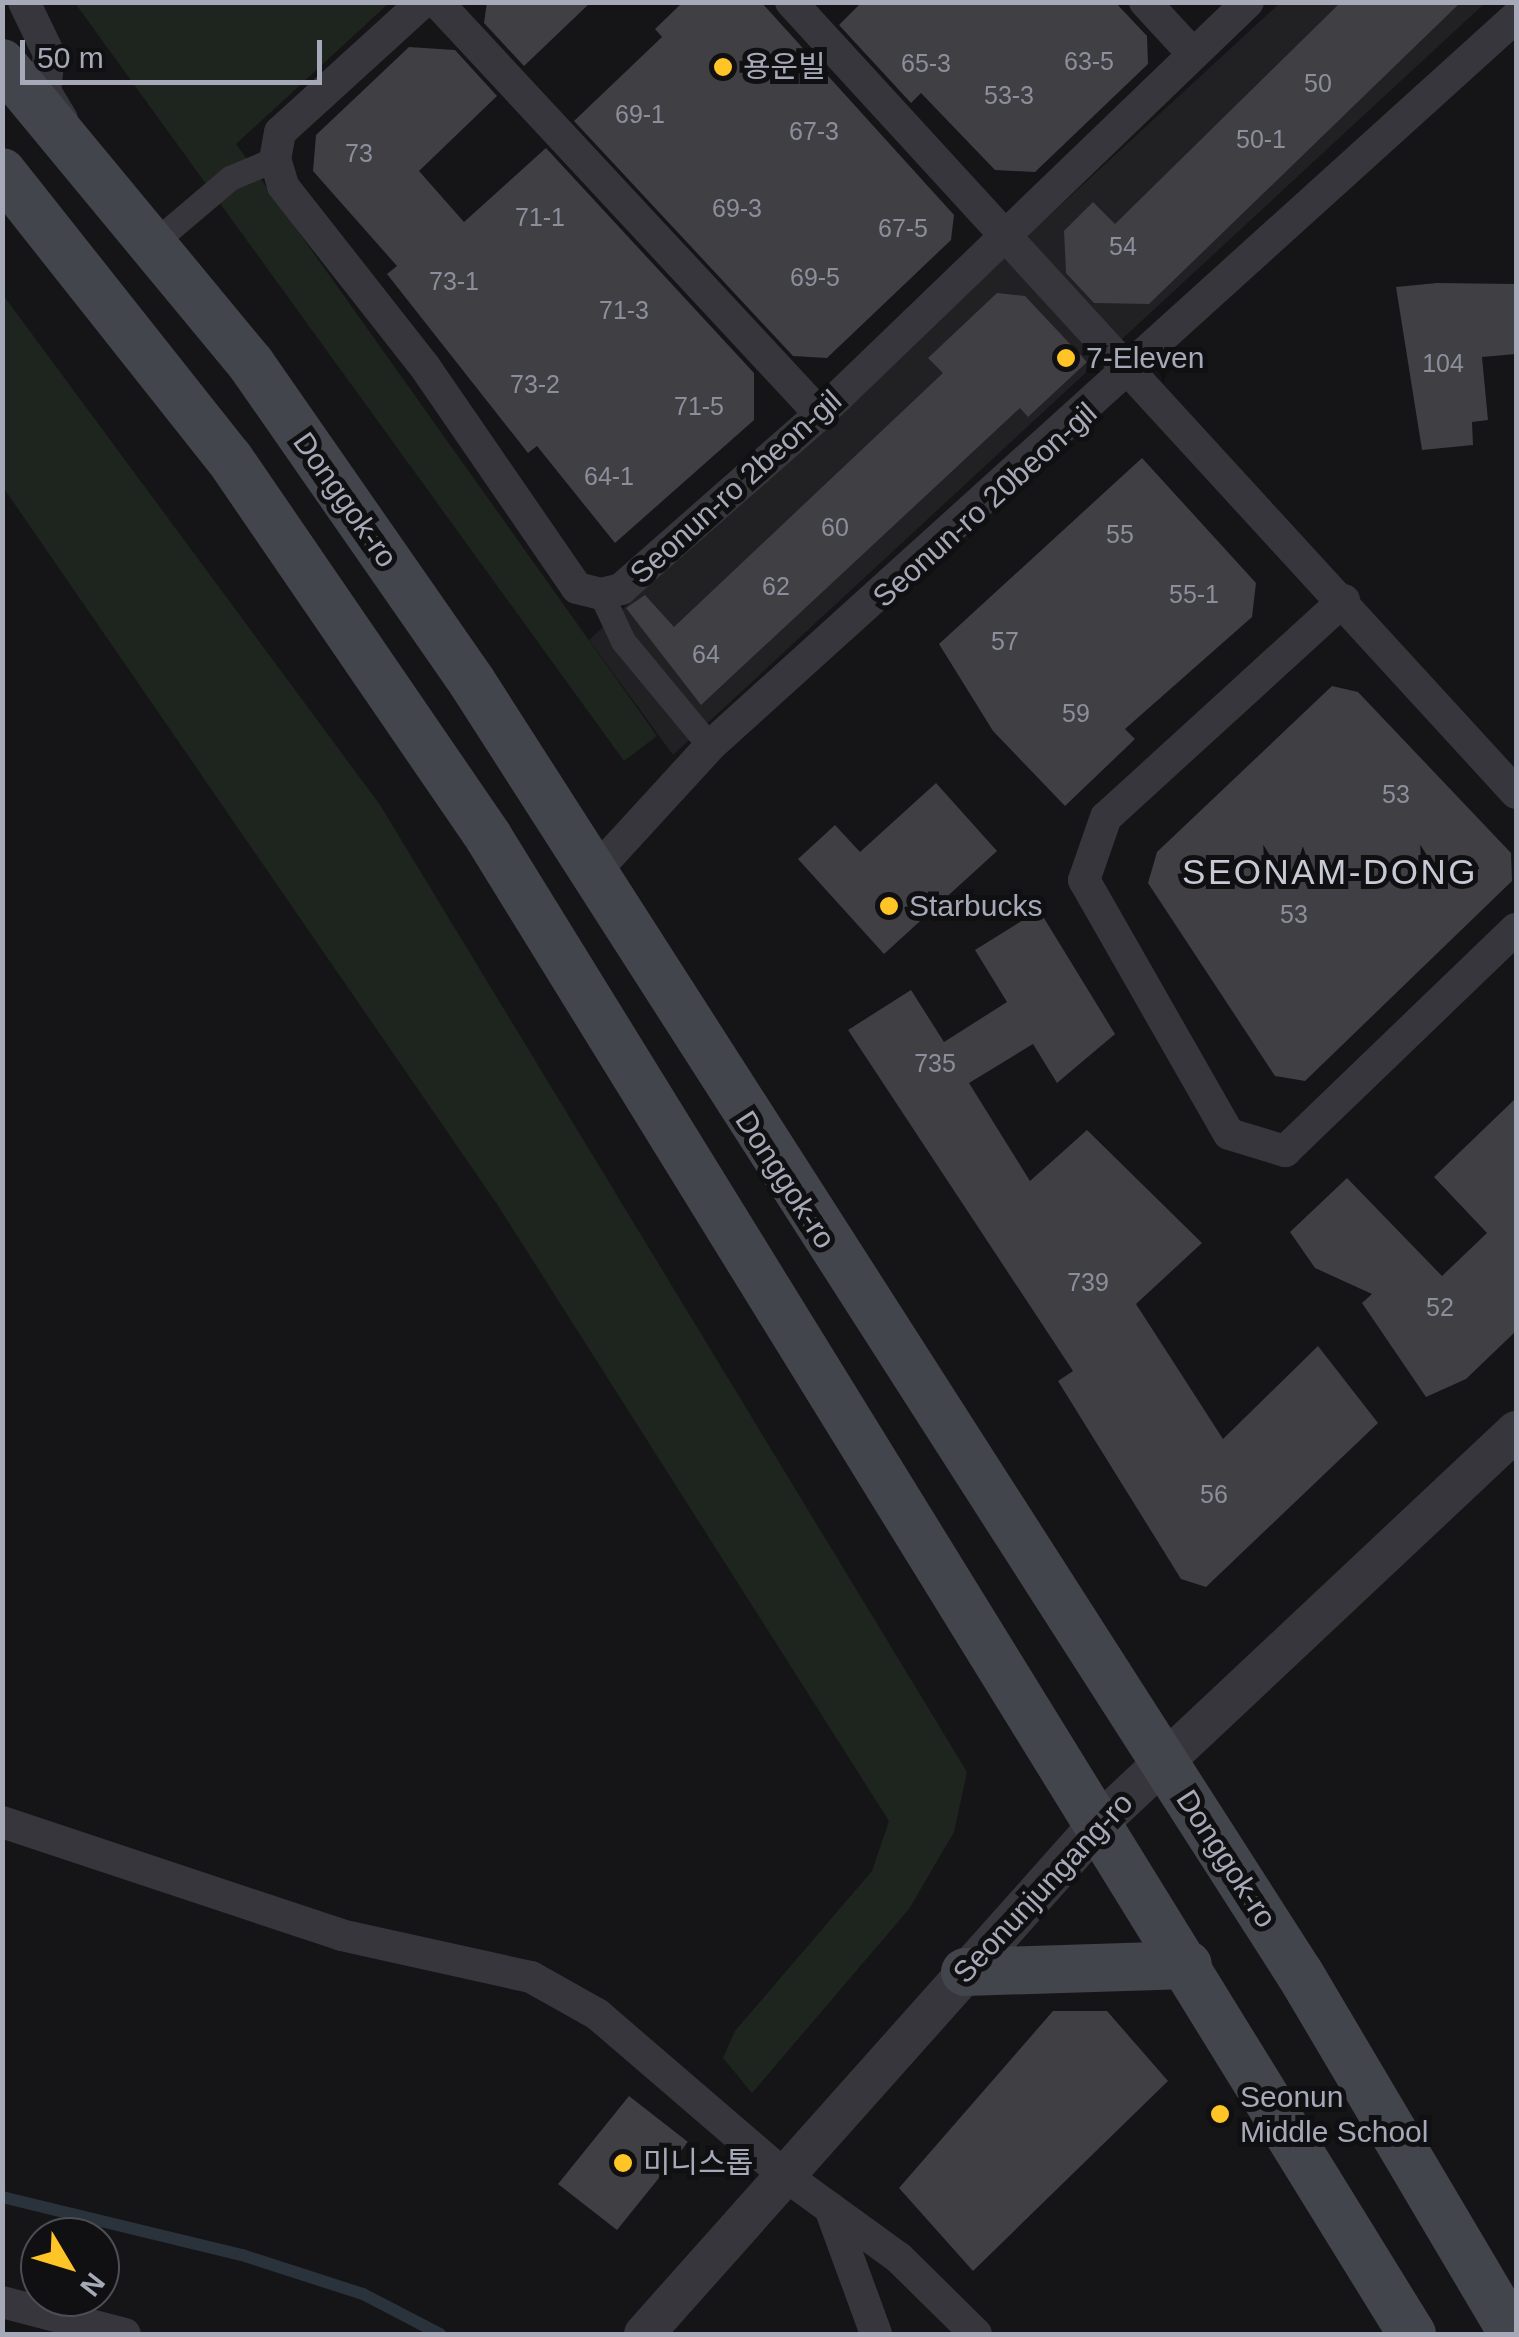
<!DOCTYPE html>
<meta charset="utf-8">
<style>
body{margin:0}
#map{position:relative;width:1519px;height:2337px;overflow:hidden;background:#151517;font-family:Helvetica,"Noto Sans KR",sans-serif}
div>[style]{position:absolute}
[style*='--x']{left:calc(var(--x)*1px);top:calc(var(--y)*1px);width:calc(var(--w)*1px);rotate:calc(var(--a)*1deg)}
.built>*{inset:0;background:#212124}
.green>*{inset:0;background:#1d251e}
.stream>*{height:12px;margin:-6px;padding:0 6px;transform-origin:6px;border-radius:6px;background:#2a333c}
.building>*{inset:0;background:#3f3f44}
.pedestrian>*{height:25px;margin:-12.5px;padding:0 12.5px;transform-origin:12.5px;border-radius:12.5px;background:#36363c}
.minor>*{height:32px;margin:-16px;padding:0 16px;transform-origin:16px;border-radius:16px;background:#36363c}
.tertiary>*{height:40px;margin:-20px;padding:0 20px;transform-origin:20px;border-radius:20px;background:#36363c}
.secondary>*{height:48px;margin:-24px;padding:0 24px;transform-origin:24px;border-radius:24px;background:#43454c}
.dots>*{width:28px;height:28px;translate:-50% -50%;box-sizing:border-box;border:5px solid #101012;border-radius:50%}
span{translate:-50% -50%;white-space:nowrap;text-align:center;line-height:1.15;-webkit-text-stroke:10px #101012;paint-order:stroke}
.number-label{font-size:25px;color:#8c8f9b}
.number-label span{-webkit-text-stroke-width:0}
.poi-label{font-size:30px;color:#a6aab8}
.left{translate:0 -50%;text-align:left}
.street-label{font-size:30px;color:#a6aab8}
.quarter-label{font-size:35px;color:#c7cad4;letter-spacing:2.5px}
.frame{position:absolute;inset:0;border:5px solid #a6aab8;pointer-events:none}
.north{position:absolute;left:20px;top:2217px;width:100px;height:100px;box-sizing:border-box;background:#101012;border:2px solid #4c4e54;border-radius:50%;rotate:128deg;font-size:28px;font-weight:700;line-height:40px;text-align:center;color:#a6aab8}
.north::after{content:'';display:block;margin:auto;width:35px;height:45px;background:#ffc425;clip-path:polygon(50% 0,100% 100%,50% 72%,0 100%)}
.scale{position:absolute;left:20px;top:40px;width:302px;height:45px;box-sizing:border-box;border:5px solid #a6aab8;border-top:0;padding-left:12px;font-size:30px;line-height:35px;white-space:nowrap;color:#a6aab8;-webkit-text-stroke:8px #101012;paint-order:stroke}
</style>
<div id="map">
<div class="built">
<i style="clip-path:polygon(1280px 3px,1485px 3px,673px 755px,589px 640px)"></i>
</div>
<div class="green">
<i style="clip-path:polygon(75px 3px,389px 3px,236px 144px,657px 736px,624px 761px)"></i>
<i style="clip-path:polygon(3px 295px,380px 805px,967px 1772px,954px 1832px,909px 1909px,752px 2093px,723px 2058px,735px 2031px,872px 1871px,889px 1821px,497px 1204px,3px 487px)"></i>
</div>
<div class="stream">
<i style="--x:2;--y:2197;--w:247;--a:13.6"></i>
<i style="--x:242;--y:2255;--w:127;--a:17.9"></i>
<i style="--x:363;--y:2294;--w:87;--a:27.5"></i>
</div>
<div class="building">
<i style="clip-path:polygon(487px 2px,591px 2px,524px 66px,484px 23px)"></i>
<i style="clip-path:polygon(683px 2px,761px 2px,954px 215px,951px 240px,827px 358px,793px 356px,574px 121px,662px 37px,655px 29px)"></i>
<i style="clip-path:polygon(862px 2px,1115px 2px,1147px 36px,1148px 64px,1035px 172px,995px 170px,921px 93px,911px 103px,839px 25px)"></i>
<i style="clip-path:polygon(1341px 2px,1461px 2px,1149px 304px,1094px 303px,1066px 273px,1064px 231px,1093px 202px,1115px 224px)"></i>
<i style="clip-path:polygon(409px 47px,455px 50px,497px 96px,419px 171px,464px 222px,546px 148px,754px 373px,754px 420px,615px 543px,537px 446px,528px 453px,387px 274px,397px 266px,313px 171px,316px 135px)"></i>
<i style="clip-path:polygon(1437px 283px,1516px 284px,1516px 354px,1482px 357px,1488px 420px,1472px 422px,1473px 445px,1422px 450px,1396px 287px)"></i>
<i style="clip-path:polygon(997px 293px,1025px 296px,1087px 362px,1028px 417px,1020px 408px,701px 705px,626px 608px,645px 595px,674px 627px,943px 373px,928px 358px)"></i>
<i style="clip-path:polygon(1142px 458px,1256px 583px,1252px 617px,1125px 729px,1135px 739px,1065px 806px,993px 731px,939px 644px)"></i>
<i style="clip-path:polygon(1332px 686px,1358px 692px,1511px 853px,1512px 881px,1305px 1081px,1275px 1076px,1148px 883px,1157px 852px)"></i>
<i style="clip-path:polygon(936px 783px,997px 851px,884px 954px,798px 859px,835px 825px,860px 852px)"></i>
<i style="clip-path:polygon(1039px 910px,1115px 1034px,1057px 1083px,1033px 1044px,969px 1083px,1030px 1181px,1087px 1130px,1202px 1243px,1136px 1304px,1223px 1439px,1318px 1346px,1378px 1423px,1206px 1587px,1181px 1579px,1058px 1381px,1073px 1371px,848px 1030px,911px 990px,944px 1042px,1007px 1002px,975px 950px)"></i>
<i style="clip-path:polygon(1516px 1098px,1516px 1331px,1466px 1379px,1426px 1397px,1362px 1303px,1372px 1294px,1315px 1268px,1290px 1232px,1347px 1178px,1442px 1276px,1487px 1233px,1434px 1177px)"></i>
<i style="clip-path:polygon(1053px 2011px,1107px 2011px,1168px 2081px,973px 2271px,899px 2188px)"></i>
<i style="clip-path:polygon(629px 2096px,688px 2142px,617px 2230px,558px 2184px)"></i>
</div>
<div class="pedestrian">
<i style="--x:151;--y:245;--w:104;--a:-40.3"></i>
<i style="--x:230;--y:178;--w:49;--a:-22.9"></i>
<i style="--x:601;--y:594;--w:52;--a:64.9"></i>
<i style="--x:623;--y:641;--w:136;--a:50.4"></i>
</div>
<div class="minor">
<i style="--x:24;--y:2;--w:58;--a:64.3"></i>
<i style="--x:49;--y:54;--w:37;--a:96"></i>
<i style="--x:45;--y:91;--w:33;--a:59"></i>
<i style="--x:423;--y:2;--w:193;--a:137.7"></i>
<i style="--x:280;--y:132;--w:27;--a:100"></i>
<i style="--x:275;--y:159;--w:28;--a:73"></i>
<i style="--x:283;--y:186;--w:230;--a:51.9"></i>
<i style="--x:425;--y:367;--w:268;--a:55.5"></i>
<i style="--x:577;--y:588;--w:25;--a:14"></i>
<i style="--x:601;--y:594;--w:21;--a:-14"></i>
<i style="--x:621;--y:589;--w:265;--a:-41.3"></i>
<i style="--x:820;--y:414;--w:594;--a:-43.91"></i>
<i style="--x:437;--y:2;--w:563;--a:47.09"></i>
<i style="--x:791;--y:2;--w:1073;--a:47.49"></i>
<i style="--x:1145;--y:2;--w:71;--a:47.3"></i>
<i style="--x:1344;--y:600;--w:322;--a:137.6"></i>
<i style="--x:1106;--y:817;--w:67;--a:109.2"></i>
<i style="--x:1084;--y:880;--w:292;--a:60.3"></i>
<i style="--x:1229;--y:1134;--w:59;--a:16.9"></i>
<i style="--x:1285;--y:1151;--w:320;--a:-43.9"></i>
<i style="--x:591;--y:876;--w:176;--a:-47.5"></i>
<i style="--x:710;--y:746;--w:1087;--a:-42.13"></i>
<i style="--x:2;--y:1822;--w:357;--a:18.4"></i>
<i style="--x:341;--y:1935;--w:195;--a:12.5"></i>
<i style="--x:531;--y:1977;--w:76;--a:29.3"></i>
<i style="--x:597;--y:2014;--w:245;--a:40.7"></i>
<i style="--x:783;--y:2174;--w:143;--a:35.9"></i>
<i style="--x:899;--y:2258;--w:108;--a:44.6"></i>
<i style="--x:830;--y:2208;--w:134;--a:69.9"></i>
<i style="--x:2;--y:2302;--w:127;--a:14.6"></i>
</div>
<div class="tertiary">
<i style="--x:644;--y:2334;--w:688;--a:-48.3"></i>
<i style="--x:1102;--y:1820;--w:568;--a:-43.22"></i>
</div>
<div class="secondary">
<i style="--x:2;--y:63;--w:391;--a:50.4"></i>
<i style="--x:251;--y:364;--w:387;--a:55.2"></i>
<i style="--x:472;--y:682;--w:1535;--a:57.35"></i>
<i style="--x:1300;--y:1974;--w:418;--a:59.4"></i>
<i style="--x:2;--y:172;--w:365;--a:51.6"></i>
<i style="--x:229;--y:458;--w:460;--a:55.6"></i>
<i style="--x:489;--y:838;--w:1758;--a:58.33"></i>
<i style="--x:965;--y:1972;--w:223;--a:-1.8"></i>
</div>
<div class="dots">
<i style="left:723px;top:67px;background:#ffc425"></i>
<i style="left:1066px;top:358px;background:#ffc425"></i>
<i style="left:889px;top:906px;background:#ffc425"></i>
<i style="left:1220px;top:2114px;background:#ffc425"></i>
<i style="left:623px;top:2163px;background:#ffc425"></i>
</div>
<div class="number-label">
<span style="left:1089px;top:61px">63-5</span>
<span style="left:926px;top:63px">65-3</span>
<span style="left:1318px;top:83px">50</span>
<span style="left:1009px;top:95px">53-3</span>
<span style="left:640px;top:114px">69-1</span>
<span style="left:814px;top:131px">67-3</span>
<span style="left:1261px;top:139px">50-1</span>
<span style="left:359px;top:153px">73</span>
<span style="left:737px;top:208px">69-3</span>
<span style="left:540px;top:217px">71-1</span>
<span style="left:903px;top:228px">67-5</span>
<span style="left:1123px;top:246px">54</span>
<span style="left:815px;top:277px">69-5</span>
<span style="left:454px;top:281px">73-1</span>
<span style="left:624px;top:310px">71-3</span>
<span style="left:1443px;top:363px">104</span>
<span style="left:535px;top:384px">73-2</span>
<span style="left:699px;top:406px">71-5</span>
<span style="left:609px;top:476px">64-1</span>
<span style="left:835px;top:527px">60</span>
<span style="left:1120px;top:534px">55</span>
<span style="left:776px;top:586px">62</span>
<span style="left:1194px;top:594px">55-1</span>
<span style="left:1005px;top:641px">57</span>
<span style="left:706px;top:654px">64</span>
<span style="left:1076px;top:713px">59</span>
<span style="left:1396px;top:794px">53</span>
<span style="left:1294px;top:914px">53</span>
<span style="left:935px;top:1063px">735</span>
<span style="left:1088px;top:1282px">739</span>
<span style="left:1440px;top:1307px">52</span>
<span style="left:1214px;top:1494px">56</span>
</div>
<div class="poi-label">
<span class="left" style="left:743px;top:67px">용운빌</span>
<span class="left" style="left:1086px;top:358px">7-Eleven</span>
<span class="left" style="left:909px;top:906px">Starbucks</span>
<span class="left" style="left:1240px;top:2114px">Seonun<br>Middle School</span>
<span class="left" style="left:643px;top:2163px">미니스톱</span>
</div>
<div class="street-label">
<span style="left:736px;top:487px;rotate:-42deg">Seonun-ro 2beon-gil</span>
<span style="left:345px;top:500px;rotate:55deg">Donggok-ro</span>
<span style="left:985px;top:505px;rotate:-42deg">Seonun-ro 20beon-gil</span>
<span style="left:785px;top:1180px;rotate:57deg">Donggok-ro</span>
<span style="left:1226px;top:1859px;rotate:57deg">Donggok-ro</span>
<span style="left:1043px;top:1888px;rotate:-47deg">Seonunjungang-ro</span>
</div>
<div class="quarter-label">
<span style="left:1330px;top:872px">SEONAM-DONG</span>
</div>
<div class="frame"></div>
<div class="north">N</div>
<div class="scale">50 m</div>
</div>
